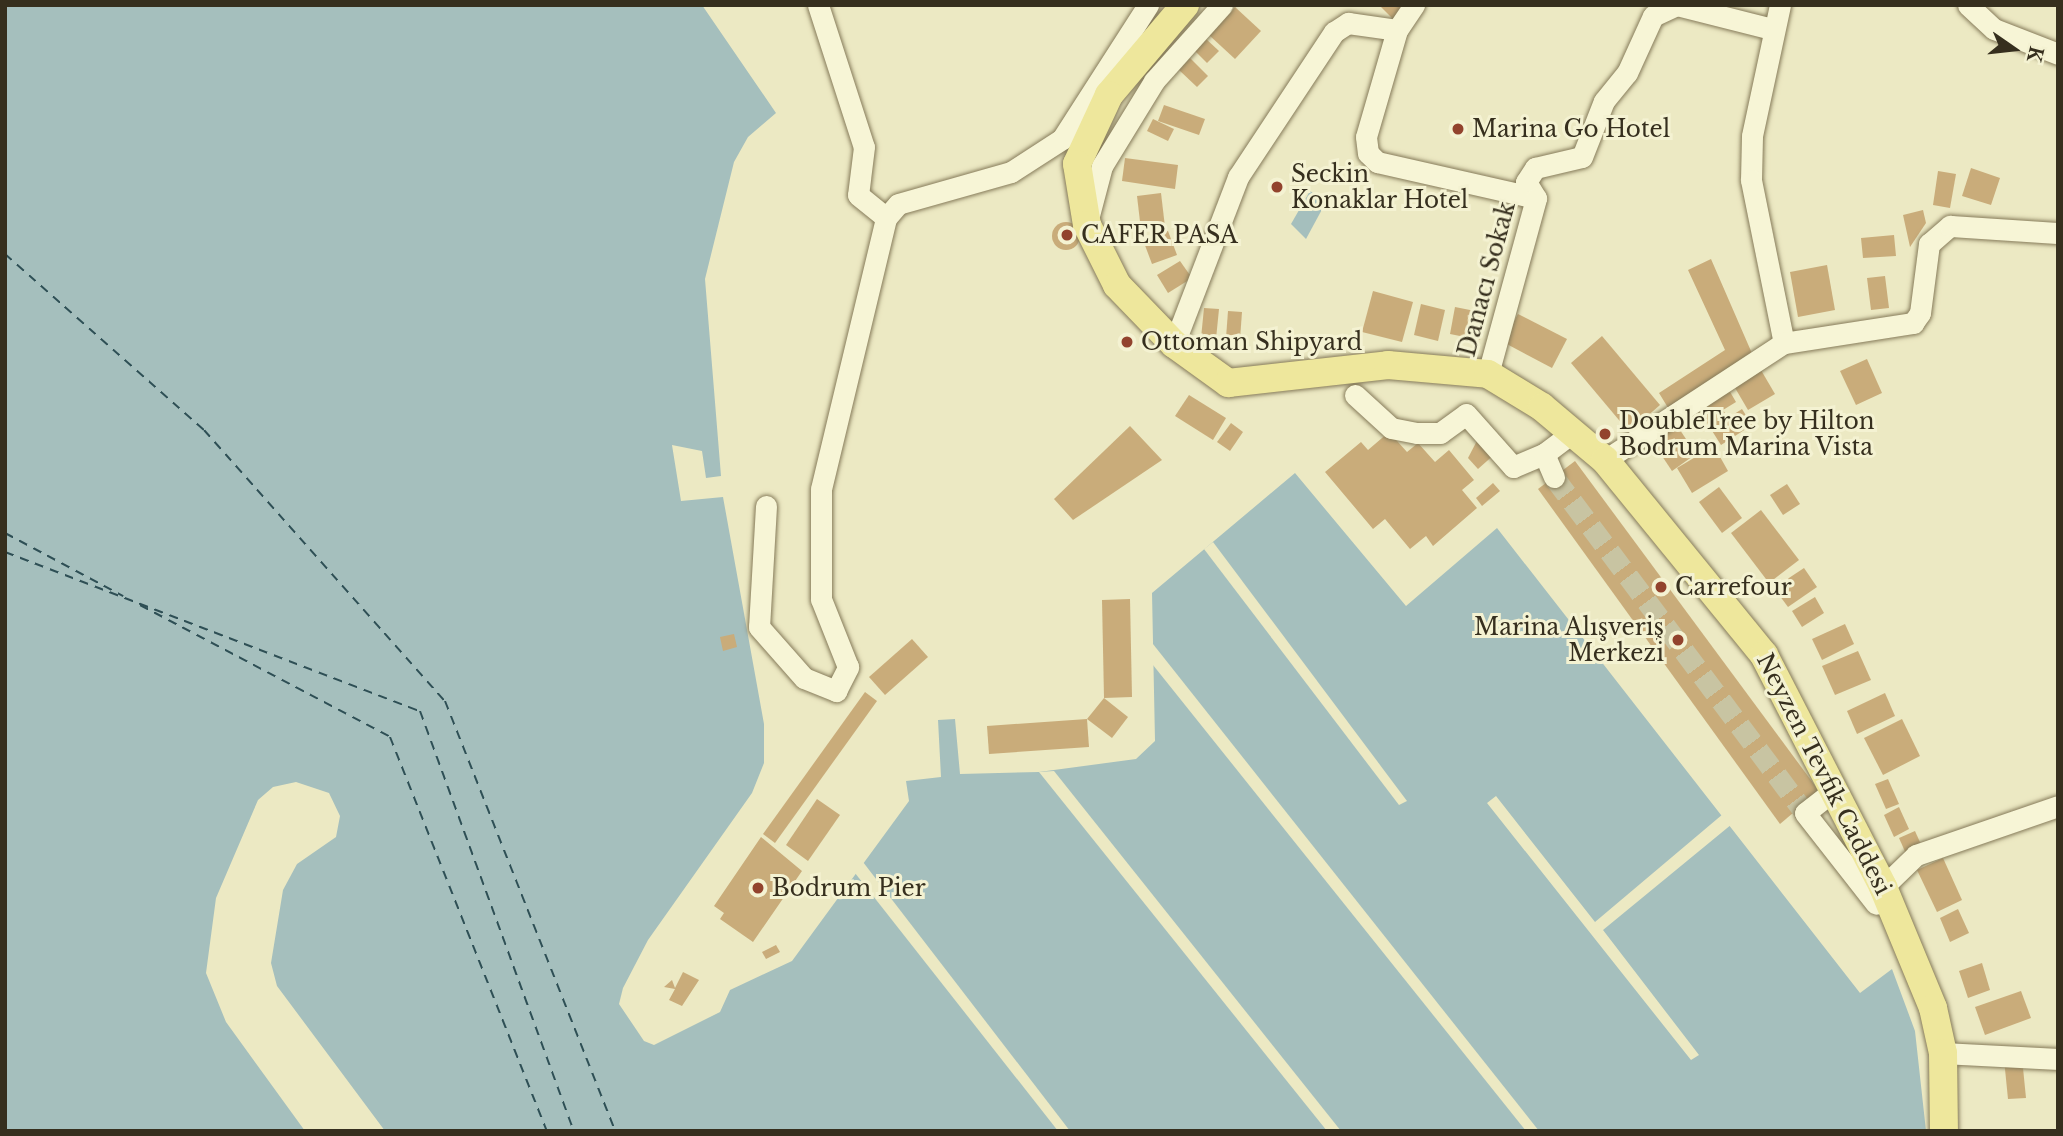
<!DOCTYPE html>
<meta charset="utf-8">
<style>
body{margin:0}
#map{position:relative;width:2063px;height:1136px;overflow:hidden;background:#ece9c3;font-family:"Libre Baskerville",serif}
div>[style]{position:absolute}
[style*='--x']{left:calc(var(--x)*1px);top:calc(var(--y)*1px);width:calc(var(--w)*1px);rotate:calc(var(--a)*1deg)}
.water>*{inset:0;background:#a5bfbd}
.pier>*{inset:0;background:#ece9c3}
.ferry>*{height:2px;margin-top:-1px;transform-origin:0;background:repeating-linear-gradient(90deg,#2e4f55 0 9px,transparent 0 16px)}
.building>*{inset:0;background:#c9ac7a}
.round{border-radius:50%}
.minor-tunnel>*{height:21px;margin-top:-10.5px;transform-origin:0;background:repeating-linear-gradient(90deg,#c8c4a2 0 21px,transparent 0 31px)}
.roads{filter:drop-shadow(0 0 2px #867b5a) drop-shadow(0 0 2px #867b5a)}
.minor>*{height:21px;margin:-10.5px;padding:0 10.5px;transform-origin:10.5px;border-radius:10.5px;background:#f7f5d6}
.major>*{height:28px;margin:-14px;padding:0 14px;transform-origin:14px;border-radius:14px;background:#eee79c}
.dots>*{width:19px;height:19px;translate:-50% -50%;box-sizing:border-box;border:4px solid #f4f2d2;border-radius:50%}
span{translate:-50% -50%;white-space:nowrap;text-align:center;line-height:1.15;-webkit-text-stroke:6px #f4f2d2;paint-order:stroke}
.poi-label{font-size:23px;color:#362f1e}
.left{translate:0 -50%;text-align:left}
.right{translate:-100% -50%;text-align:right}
.street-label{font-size:23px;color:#362f1e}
.frame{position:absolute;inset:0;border:7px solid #362f1e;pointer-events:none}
.north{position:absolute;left:1979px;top:14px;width:70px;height:70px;-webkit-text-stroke:5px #f4f2d2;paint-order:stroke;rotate:104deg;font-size:19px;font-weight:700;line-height:28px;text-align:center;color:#362f1e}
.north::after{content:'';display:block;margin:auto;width:24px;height:32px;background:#362f1e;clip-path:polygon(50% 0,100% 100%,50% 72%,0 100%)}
</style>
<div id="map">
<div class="water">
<i style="clip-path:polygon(5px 5px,702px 5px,776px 113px,748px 137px,734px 162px,705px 279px,721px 476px,706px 478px,702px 451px,672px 445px,681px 501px,723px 497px,764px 724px,764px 763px,752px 793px,648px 940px,623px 988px,619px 1004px,644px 1041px,654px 1045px,720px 1012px,730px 990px,792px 961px,909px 801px,906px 781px,941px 777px,938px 720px,955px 719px,960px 774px,1039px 772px,1136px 759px,1155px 741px,1152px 593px,1295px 473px,1406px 606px,1497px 528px,1860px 993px,1892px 969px,1915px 1031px,1926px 1131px,385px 1131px,277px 986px,271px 963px,283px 890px,297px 864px,336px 837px,340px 816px,329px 793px,296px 782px,273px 787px,258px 800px,216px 898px,206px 973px,226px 1022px,305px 1131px,5px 1131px)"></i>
<i style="clip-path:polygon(1310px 191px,1326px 202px,1306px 239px,1291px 224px)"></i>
</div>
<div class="pier">
<i style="clip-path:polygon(1213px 542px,1407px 801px,1399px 805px,1204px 549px)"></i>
<i style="clip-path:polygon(1149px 639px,1539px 1131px,1526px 1131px,1149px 660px)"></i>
<i style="clip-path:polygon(1054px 771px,1341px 1131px,1327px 1131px,1039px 772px)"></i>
<i style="clip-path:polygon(1496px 796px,1595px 922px,1723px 814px,1732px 824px,1603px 930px,1699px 1055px,1691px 1060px,1487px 803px)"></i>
<i style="clip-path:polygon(863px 862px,1070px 1131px,1058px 1131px,855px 873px)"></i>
</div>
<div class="ferry">
<i style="--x:5;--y:254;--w:266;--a:41.5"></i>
<i style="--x:204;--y:430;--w:363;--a:48.4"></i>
<i style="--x:445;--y:701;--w:462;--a:68.4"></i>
<i style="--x:5;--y:533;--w:134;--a:28.1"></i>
<i style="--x:5;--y:552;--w:444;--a:21"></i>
<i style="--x:420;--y:711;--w:447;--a:69.9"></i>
<i style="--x:140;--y:605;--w:283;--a:27.8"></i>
<i style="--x:390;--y:737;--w:424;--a:68.3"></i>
</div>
<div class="building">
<i style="clip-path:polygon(1379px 5px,1405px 5px,1394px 20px)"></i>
<i style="clip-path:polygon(1235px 7px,1261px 31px,1235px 59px,1209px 35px)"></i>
<i style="clip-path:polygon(1205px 38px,1219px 51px,1207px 63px,1194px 50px)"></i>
<i style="clip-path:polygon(1190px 58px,1208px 76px,1197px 87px,1179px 70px)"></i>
<i style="clip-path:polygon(1164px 105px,1205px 119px,1199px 135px,1158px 121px)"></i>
<i style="clip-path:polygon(1153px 119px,1174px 129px,1168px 141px,1147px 131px)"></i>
<i style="clip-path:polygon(1125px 158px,1178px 165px,1175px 189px,1122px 181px)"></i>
<i style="clip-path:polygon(1971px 168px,2000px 178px,1991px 205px,1962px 196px)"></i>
<i style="clip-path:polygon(1938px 171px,1956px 174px,1950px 208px,1933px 205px)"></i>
<i style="clip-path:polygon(1161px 193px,1165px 227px,1141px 230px,1137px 196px)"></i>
<i style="clip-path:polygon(1923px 210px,1926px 223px,1910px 247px,1903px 215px)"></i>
<i class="round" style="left:1052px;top:222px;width:28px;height:28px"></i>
<i style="clip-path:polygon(1168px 231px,1177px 255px,1152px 264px,1143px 240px)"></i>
<i style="clip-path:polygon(1894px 235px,1896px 256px,1863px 258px,1861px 238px)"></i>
<i style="clip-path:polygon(1711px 259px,1754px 358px,1670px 411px,1659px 393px,1725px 350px,1688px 270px)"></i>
<i style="clip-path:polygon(1180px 261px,1192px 278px,1168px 293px,1157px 275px)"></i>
<i style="clip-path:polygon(1827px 265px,1835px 310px,1798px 317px,1790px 272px)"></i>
<i style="clip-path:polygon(1885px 276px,1889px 308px,1871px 310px,1867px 278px)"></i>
<i style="clip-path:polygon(1373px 291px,1413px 302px,1402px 342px,1362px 332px)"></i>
<i style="clip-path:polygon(1421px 304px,1445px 310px,1438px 341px,1414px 335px)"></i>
<i style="clip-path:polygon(1455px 307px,1485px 313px,1480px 340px,1450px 334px)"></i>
<i style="clip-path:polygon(1204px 308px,1219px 309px,1216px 339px,1201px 338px)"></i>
<i style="clip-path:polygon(1228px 311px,1242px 312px,1240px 339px,1226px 338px)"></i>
<i style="clip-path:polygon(1518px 314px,1567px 339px,1552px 368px,1503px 342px)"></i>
<i style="clip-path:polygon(1602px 336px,1660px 405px,1629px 432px,1571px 363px)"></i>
<i style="clip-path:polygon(1867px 359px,1882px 393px,1856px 405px,1840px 371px)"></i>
<i style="clip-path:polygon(1758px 365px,1775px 394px,1748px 410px,1731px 381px)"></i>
<i style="clip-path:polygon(1726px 385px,1736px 402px,1723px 410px,1728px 418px,1742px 409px,1752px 425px,1721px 445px,1695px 404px)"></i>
<i style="clip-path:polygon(1189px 395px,1226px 418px,1213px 440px,1175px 416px)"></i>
<i style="clip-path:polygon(1674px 421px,1696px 454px,1672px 471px,1650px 438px)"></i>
<i style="clip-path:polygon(1231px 423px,1243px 432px,1230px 451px,1217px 442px)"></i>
<i style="clip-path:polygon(1130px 426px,1162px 460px,1073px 520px,1054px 499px)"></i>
<i style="clip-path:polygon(1389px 432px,1407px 452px,1418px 443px,1435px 462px,1449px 450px,1474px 480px,1462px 490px,1477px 508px,1433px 546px,1426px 536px,1410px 549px,1385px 519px,1373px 529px,1325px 472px,1361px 442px,1368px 450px)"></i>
<i style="clip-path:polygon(1480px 435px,1496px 453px,1478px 469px,1468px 458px)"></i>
<i style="clip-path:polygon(1714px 446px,1728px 471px,1692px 493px,1677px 468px)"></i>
<i style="clip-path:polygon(1575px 461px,1819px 791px,1780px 824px,1538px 489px)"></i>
<i style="clip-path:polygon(1493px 483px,1500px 491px,1482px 506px,1476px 498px)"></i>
<i style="clip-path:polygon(1787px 484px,1800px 504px,1783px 515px,1770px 495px)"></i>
<i style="clip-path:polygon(1719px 487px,1742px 518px,1722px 533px,1699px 502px)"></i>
<i style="clip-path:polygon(1761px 510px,1799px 560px,1769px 583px,1731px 533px)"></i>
<i style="clip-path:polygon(1804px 568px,1817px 587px,1788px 607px,1774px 588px)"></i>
<i style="clip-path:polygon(1815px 597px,1824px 613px,1802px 627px,1792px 611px)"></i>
<i style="clip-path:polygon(1130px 599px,1132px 697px,1104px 698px,1102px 600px)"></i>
<i style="clip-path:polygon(1845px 624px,1854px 644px,1822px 660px,1812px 639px)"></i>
<i style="clip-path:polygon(734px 634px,737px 647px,723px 651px,720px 637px)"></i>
<i style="clip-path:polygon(912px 639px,928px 657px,885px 695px,869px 677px)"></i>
<i style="clip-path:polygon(1858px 651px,1871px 680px,1835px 695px,1822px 666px)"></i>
<i style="clip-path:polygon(865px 692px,877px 701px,775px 843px,763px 834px)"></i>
<i style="clip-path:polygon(1885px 693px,1895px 716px,1857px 734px,1847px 711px)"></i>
<i style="clip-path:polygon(1104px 698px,1128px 717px,1112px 738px,1087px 719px)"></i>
<i style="clip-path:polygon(1087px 719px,1089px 747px,989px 754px,987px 726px)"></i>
<i style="clip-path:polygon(1902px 719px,1920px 756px,1883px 775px,1864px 738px)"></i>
<i style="clip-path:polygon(1888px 779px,1899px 804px,1886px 809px,1875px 784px)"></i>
<i style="clip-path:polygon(817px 799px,840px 815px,808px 861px,786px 845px)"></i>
<i style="clip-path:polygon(1899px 807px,1909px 829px,1894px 837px,1884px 815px)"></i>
<i style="clip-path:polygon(1915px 831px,1923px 849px,1907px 856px,1899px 838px)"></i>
<i style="clip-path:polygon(761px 837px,802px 871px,753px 942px,720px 919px,724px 913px,714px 906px)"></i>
<i style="clip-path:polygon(1943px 858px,1962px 900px,1937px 912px,1917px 870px)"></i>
<i style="clip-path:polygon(1958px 909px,1969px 933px,1950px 942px,1940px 918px)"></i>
<i style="clip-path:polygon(776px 945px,780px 952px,766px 959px,762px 952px)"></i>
<i style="clip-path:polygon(1982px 963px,1990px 990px,1968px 998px,1959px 971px)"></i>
<i style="clip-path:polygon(683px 972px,699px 980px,682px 1006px,669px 1000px,675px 989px,664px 987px,672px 980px,675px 988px)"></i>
<i style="clip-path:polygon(2021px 991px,2031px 1018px,1985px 1035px,1975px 1007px)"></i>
<i style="clip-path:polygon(2022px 1058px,2026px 1098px,2008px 1099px,2004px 1059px)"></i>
</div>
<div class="minor-tunnel">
<i style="--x:1554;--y:477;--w:419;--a:53.2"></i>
</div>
<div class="roads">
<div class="minor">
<i style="--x:818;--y:5;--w:149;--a:72.1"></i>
<i style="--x:864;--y:147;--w:48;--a:97.1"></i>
<i style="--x:858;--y:195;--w:36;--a:39"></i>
<i style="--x:1414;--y:5;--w:30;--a:124"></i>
<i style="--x:1397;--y:30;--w:111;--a:106.2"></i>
<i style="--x:1366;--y:137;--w:16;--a:83"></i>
<i style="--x:1368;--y:153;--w:13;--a:45"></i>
<i style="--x:1377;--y:162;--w:163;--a:12.8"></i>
<i style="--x:1677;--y:5;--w:98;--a:14.2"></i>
<i style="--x:1780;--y:5;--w:134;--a:102.1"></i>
<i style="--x:1752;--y:136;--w:44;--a:91.3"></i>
<i style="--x:1751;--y:180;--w:166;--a:78.6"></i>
<i style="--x:1968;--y:5;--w:35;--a:43"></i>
<i style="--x:1994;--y:29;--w:69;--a:21.3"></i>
<i style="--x:1536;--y:198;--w:19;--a:-122"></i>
<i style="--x:1526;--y:182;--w:17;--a:-57"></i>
<i style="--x:1535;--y:168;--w:48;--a:-13.2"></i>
<i style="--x:1582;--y:157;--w:60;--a:-68.6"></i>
<i style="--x:1604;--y:101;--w:36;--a:-51"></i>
<i style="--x:1627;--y:73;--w:63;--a:-65.5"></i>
<i style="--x:1653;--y:16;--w:26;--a:-25"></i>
<i style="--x:1088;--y:219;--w:55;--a:-75.2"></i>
<i style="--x:1102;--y:166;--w:100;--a:-58.5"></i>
<i style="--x:1154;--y:81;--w:102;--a:-48.2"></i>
<i style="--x:1174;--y:344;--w:179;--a:-69"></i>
<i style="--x:1238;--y:177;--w:174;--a:-56.5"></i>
<i style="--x:1334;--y:32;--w:17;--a:-33"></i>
<i style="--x:1348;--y:23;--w:49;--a:8.1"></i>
<i style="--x:1488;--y:374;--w:182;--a:-74.7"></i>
<i style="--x:1355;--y:395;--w:49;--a:42.5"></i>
<i style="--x:1391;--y:428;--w:26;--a:11"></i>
<i style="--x:1417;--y:433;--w:23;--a:0"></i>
<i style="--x:1440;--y:433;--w:32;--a:-36"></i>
<i style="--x:1466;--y:414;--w:71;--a:48.4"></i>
<i style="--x:1513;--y:467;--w:34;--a:-23"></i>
<i style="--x:1605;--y:460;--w:214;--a:-33.2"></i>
<i style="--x:1784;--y:343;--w:131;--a:-8.8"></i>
<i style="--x:1913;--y:323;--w:12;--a:-55"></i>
<i style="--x:1920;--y:313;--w:70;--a:-82.6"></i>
<i style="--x:1929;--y:244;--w:28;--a:-41"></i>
<i style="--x:1950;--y:226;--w:108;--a:3.7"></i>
<i style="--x:1554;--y:477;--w:25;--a:-113"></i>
<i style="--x:1544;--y:454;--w:26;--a:-37"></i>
<i style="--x:766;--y:506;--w:121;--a:93.3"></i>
<i style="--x:759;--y:627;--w:68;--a:48.6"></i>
<i style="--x:804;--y:678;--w:35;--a:22"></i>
<i style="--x:836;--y:691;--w:27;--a:-63"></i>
<i style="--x:848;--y:667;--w:73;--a:-111.7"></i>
<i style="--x:821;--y:599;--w:110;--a:-90"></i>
<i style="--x:821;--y:489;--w:279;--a:-76.5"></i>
<i style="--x:886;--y:218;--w:18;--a:-49"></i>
<i style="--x:898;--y:204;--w:117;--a:-15.8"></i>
<i style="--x:1011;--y:172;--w:61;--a:-32.9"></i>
<i style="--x:1062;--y:139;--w:159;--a:-57.3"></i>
<i style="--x:1828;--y:795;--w:29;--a:142"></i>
<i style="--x:1805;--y:813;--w:115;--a:52"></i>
<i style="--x:1883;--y:887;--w:46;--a:-44.1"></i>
<i style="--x:1916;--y:855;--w:150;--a:-19"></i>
<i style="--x:1943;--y:1053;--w:115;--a:3"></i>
</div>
<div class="major">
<i style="--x:1185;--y:5;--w:118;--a:130.2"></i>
<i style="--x:1109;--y:95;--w:76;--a:114.9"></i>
<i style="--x:1077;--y:164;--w:62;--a:80.7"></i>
<i style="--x:1087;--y:225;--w:67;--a:63.4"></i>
<i style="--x:1117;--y:285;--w:82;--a:46"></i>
<i style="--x:1174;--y:344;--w:67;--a:35.8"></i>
<i style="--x:1228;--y:383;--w:161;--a:-6.4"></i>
<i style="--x:1388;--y:365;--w:100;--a:5.1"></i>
<i style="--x:1488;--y:374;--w:63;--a:31.4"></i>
<i style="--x:1542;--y:407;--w:82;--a:40.1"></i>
<i style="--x:1605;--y:460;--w:252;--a:50.8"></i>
<i style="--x:1764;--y:655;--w:261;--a:62.8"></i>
<i style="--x:1883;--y:887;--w:131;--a:67.5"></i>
<i style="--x:1933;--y:1008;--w:46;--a:77.5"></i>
<i style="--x:1943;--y:1053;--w:78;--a:89.3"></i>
</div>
</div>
<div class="dots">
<i style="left:1458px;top:129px;background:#92432d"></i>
<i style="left:1277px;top:187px;background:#92432d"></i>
<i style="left:1067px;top:235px;background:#92432d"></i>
<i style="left:1127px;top:342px;background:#92432d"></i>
<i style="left:1605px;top:434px;background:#92432d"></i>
<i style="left:1661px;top:587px;background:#92432d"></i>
<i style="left:1678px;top:640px;background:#92432d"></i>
<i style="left:758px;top:888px;background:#92432d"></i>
</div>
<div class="poi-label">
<span class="left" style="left:1472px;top:129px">Marina Go Hotel</span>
<span class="left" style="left:1291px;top:187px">Seckin<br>Konaklar Hotel</span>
<span class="left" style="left:1081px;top:235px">CAFER PASA</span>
<span class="left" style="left:1141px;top:342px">Ottoman Shipyard</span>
<span class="left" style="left:1619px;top:434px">DoubleTree by Hilton<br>Bodrum Marina Vista</span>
<span class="left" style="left:1675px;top:587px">Carrefour</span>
<span class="right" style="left:1664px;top:640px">Marina Alışveriş<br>Merkezi</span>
<span class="left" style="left:772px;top:888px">Bodrum Pier</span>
</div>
<div class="street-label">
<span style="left:1487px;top:279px;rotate:-75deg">Danacı Sokak</span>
<span style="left:1824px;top:774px;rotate:63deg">Neyzen Tevfik Caddesi</span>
</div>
<div class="frame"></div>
<div class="north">K</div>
</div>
